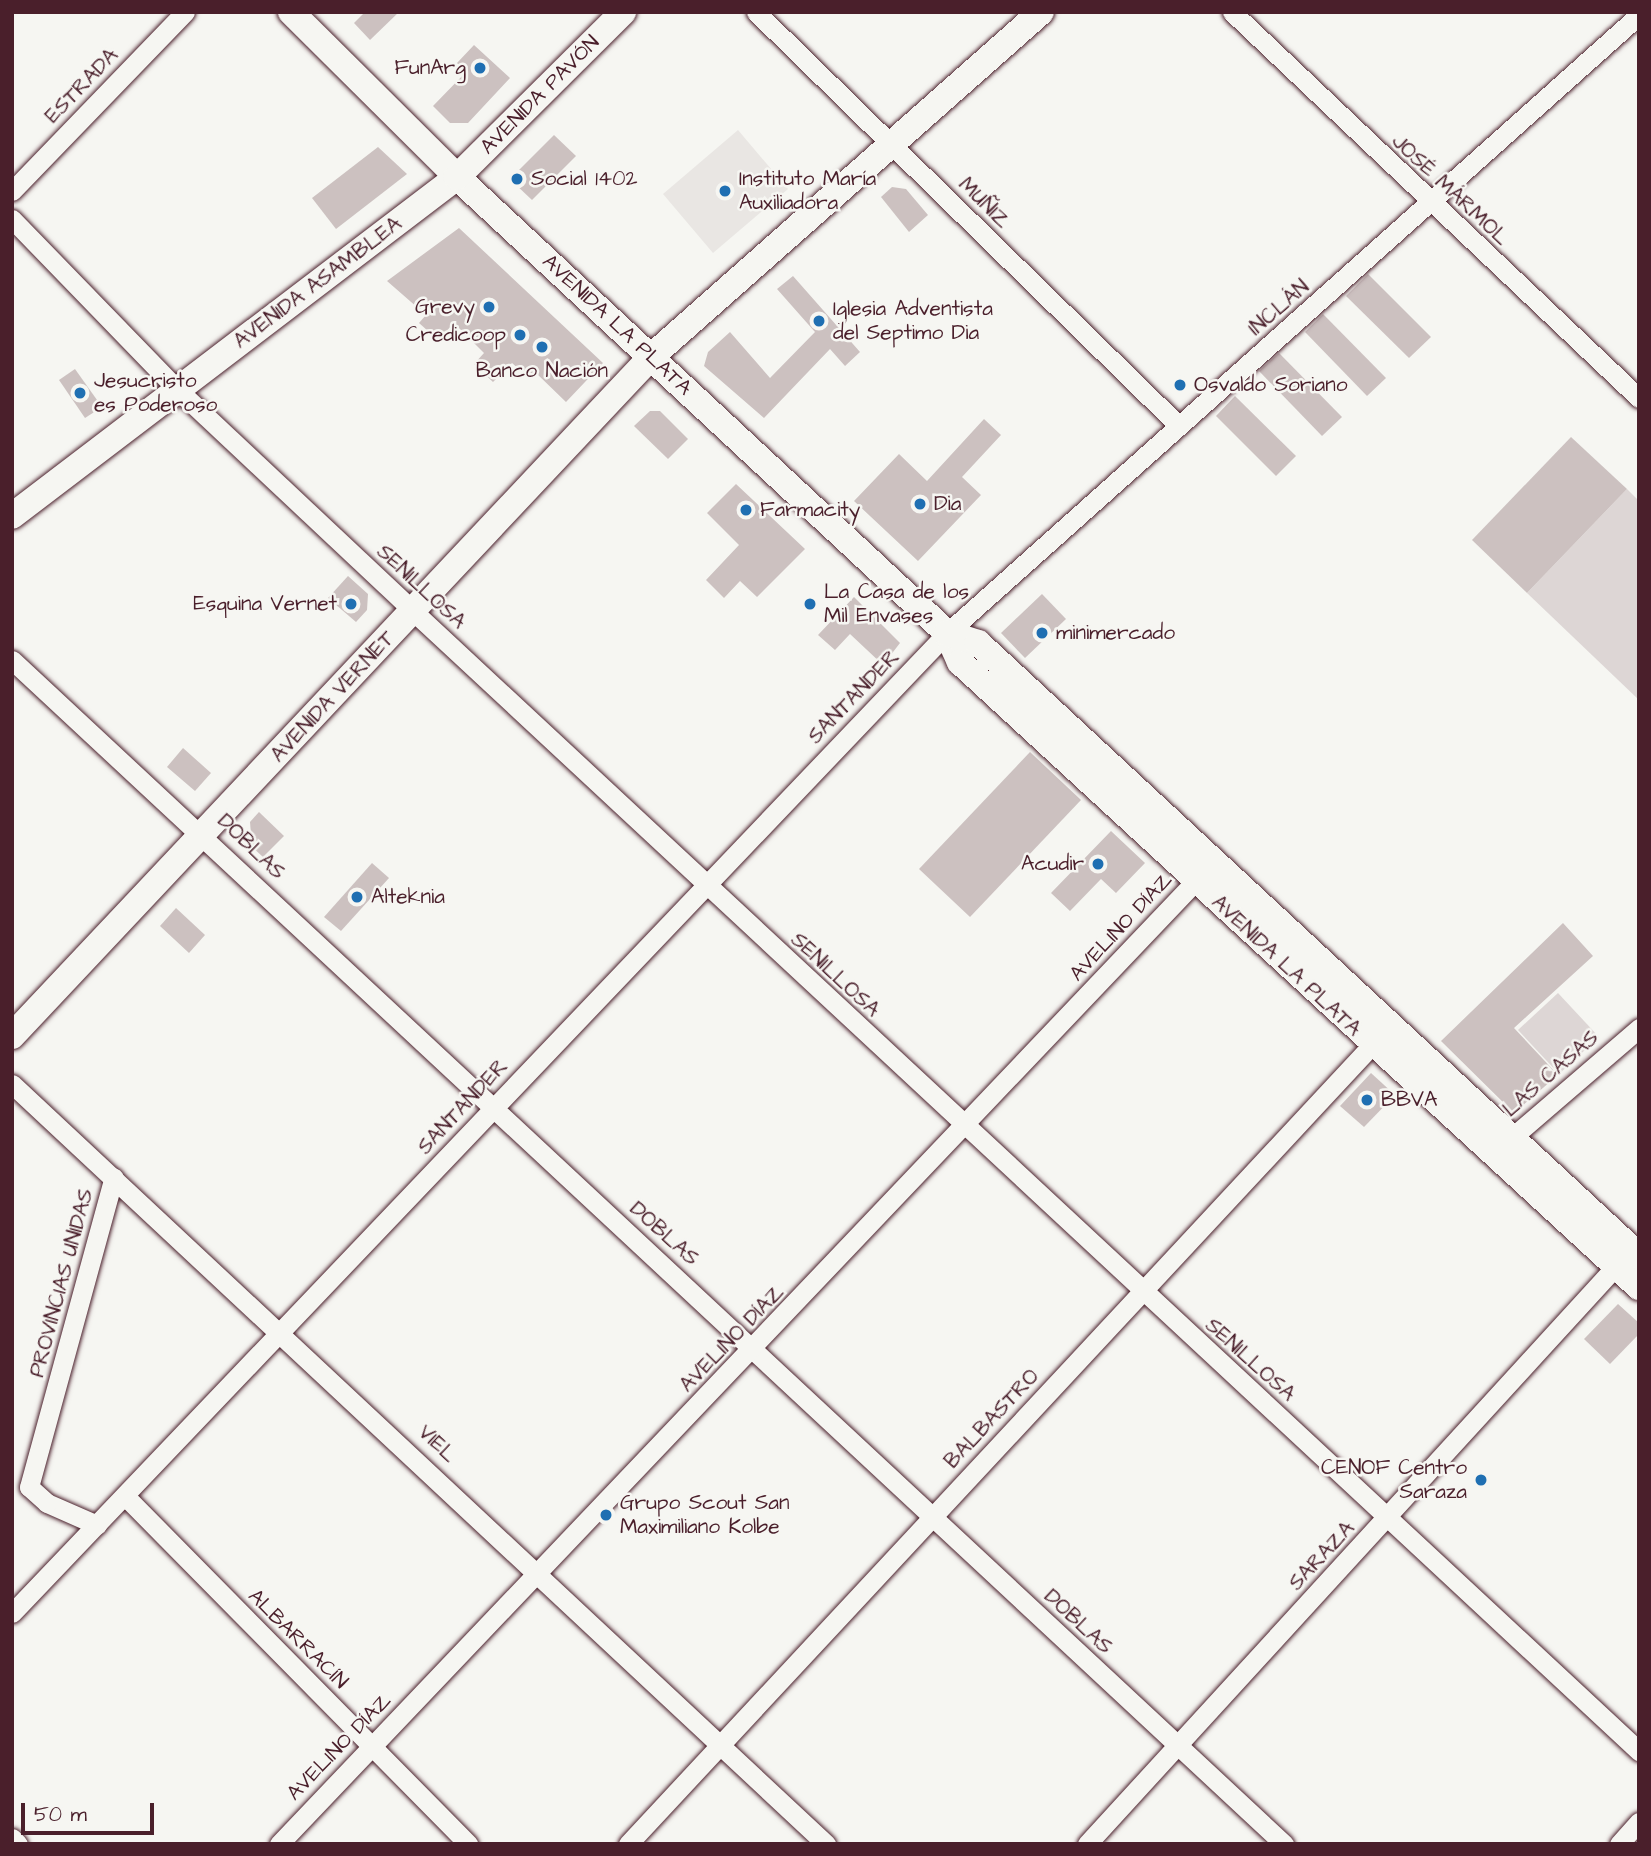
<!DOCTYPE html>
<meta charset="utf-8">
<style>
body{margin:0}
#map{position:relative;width:1651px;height:1856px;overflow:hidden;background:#f6f6f2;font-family:"Architects Daughter",sans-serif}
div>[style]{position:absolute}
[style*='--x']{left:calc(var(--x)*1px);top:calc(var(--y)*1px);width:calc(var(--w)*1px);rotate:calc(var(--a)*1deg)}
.built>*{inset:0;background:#e9e6e3}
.green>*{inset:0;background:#ddd6d5}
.building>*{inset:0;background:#ccc1c0}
.roads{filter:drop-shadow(0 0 2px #4a1f2b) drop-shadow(0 0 2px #4a1f2b)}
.minor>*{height:19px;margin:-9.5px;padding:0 9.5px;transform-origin:9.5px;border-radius:9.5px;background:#f6f6f2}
.secondary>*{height:26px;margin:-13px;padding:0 13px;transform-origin:13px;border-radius:13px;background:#f6f6f2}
.dots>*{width:19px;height:19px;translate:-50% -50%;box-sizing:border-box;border:4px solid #f6f6f2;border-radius:50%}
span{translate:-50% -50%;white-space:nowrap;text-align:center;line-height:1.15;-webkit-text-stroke:5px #f6f6f2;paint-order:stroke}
.poi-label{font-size:21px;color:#4a1f2b}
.right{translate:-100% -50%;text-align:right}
.left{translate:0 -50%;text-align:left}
.street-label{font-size:21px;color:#4a1f2b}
.frame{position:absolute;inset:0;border:14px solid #4a1f2b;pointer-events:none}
.scale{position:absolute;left:21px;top:1803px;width:133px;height:32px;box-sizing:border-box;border:4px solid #4a1f2b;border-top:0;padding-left:9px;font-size:21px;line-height:24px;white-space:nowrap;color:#4a1f2b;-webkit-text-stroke:5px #f6f6f2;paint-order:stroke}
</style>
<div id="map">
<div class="built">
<i style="clip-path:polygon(738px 130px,788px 189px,713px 253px,663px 194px)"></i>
</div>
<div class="green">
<i style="clip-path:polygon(1627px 489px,1639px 501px,1639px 700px,1527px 593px)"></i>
<i style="clip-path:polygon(1558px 993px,1599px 1037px,1559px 1074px,1518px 1030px)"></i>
</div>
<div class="building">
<i style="clip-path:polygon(365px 12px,399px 12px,370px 40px,354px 23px)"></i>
<i style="clip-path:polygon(474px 45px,510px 78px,468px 123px,450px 123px,433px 106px,466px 72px,457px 63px)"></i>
<i style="clip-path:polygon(554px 135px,576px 156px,532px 200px,514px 183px,515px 174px)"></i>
<i style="clip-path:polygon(378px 147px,407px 174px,336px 229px,312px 198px)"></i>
<i style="clip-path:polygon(892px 187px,906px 189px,928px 215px,909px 232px,881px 197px)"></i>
<i style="clip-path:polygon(459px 228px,603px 363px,566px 402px,535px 372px,529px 378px,512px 363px,493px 382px,474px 364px,484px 353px,454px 323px,438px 340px,419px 323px,426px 315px,387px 281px)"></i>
<i style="clip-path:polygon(1368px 274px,1431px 337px,1409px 358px,1346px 296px)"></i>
<i style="clip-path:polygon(793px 276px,860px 352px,845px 366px,830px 349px,764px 418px,704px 366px,708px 352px,730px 332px,770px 378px,815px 332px,777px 289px)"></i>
<i style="clip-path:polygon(1323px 314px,1386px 378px,1367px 396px,1305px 332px)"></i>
<i style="clip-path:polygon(1279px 353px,1342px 417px,1322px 436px,1259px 371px)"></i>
<i style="clip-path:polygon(75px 369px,102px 407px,85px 418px,59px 380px)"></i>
<i style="clip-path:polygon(1235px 396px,1296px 456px,1276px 476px,1216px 416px)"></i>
<i style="clip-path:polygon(650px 411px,660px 411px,688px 439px,668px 459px,634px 426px)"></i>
<i style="clip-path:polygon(984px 419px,1001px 435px,962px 477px,981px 495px,918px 561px,854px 501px,899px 454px,927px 481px)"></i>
<i style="clip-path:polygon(1571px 437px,1627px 489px,1527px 593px,1472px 540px)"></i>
<i style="clip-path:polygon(736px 484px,805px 549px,757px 597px,740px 581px,724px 598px,706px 580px,739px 545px,707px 513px)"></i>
<i style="clip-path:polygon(348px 576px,368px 594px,367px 610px,356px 622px,328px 598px)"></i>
<i style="clip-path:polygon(1042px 594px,1066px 619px,1025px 658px,1001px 633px)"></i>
<i style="clip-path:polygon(854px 597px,900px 643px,883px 665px,850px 634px,835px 650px,818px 635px)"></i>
<i style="clip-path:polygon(183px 748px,211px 773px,195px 791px,167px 767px)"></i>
<i style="clip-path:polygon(1030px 752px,1081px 800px,970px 917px,919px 869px)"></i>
<i style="clip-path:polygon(259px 812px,284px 836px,263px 857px,252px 847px,250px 822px)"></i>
<i style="clip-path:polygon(1111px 831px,1145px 863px,1116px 893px,1101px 879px,1070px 911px,1051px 893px)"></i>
<i style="clip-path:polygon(372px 863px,389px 878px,341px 931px,324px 917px)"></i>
<i style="clip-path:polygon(176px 908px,205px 935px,189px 953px,160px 926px)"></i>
<i style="clip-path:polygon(1563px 923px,1593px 956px,1514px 1028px,1558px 1075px,1514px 1113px,1441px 1041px)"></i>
<i style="clip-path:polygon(1371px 1073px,1395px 1095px,1364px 1127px,1340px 1106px)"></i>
<i style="clip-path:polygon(1618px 1304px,1639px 1323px,1639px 1334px,1610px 1364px,1584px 1339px)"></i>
</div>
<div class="roads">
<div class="minor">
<i style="--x:756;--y:12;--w:592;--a:44.38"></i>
<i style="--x:1232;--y:12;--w:561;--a:43.48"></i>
<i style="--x:12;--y:191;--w:249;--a:-46"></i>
<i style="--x:12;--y:219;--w:238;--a:45.9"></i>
<i style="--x:178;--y:390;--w:324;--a:43.2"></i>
<i style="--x:414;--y:612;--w:1673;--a:42.92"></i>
<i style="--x:12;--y:660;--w:1738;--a:42.95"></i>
<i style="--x:12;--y:1084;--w:1114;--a:43.04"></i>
<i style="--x:1502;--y:1146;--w:181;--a:-40.7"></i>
<i style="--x:125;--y:1496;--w:489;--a:45.4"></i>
<i style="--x:97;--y:1525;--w:55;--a:-156.3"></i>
<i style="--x:47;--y:1503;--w:24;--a:-138"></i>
<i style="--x:29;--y:1487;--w:321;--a:-74.7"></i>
<i style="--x:12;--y:1613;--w:1354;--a:-46.35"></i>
<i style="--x:947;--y:633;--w:928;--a:-41.77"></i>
<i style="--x:12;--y:1838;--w:8;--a:45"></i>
<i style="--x:279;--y:1844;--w:1342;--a:-46.42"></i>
<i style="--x:628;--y:1844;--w:1105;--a:-47.05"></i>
<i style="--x:1087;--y:1844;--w:797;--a:-47.54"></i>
<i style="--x:1619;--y:1844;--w:30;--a:-48"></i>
</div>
<div class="secondary">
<i style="--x:291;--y:12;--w:234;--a:44.8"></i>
<i style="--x:457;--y:177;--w:669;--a:42.94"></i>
<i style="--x:947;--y:633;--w:32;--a:66"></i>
<i style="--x:960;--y:662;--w:923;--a:42.63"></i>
<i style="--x:12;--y:516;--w:559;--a:-37.3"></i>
<i style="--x:457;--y:177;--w:234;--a:-44.8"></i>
<i style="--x:947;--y:633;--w:33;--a:18"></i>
<i style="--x:978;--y:643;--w:901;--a:42.84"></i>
<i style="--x:12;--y:1036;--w:934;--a:-46.74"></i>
<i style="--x:652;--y:356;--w:519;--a:-41.49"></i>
</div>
</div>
<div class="dots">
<i style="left:480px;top:68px;background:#1f6fb2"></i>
<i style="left:517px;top:179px;background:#1f6fb2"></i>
<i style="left:725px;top:191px;background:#1f6fb2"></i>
<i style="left:489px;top:307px;background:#1f6fb2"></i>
<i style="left:819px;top:321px;background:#1f6fb2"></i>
<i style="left:520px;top:335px;background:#1f6fb2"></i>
<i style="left:542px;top:347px;background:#1f6fb2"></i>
<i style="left:1180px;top:385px;background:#1f6fb2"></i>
<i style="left:80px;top:393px;background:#1f6fb2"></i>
<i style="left:920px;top:504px;background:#1f6fb2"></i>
<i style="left:746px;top:510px;background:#1f6fb2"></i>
<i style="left:351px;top:604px;background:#1f6fb2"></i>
<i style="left:810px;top:604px;background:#1f6fb2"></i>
<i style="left:1042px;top:633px;background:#1f6fb2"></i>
<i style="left:1098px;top:864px;background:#1f6fb2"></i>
<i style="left:357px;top:897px;background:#1f6fb2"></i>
<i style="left:1367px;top:1100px;background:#1f6fb2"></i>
<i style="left:1481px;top:1480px;background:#1f6fb2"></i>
<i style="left:606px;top:1515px;background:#1f6fb2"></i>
</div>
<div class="poi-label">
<span class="right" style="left:466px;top:68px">FunArg</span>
<span class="left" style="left:531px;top:179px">Social 1402</span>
<span class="left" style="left:739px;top:191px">Instituto María<br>Auxiliadora</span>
<span class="right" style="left:475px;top:307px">Grevy</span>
<span class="left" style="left:833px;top:321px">Iglesia Adventista<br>del Septimo Dia</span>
<span class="right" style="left:506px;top:335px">Credicoop</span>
<span style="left:542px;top:371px">Banco Nación</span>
<span class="left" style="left:94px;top:393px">Jesucristo<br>es Poderoso</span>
<span class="left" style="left:1194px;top:385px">Osvaldo Soriano</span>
<span class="left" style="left:934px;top:504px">Dia</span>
<span class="left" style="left:760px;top:510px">Farmacity</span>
<span class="left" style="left:824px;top:604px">La Casa de los<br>Mil Envases</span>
<span class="right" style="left:337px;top:604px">Esquina Vernet</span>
<span class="left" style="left:1056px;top:633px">minimercado</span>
<span class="right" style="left:1084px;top:864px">Acudir</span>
<span class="left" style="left:371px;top:897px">Alteknia</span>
<span class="left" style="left:1381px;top:1100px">BBVA</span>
<span class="right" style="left:1467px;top:1480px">CENOF Centro<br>Saraza</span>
<span class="left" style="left:620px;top:1515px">Grupo Scout San<br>Maximiliano Kolbe</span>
</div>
<div class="street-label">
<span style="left:82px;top:86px;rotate:-46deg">ESTRADA</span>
<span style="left:540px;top:95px;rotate:-45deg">AVENIDA PAVÓN</span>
<span style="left:1450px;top:190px;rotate:43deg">JOSÉ MÁRMOL</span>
<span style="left:984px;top:203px;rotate:45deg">MUÑIZ</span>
<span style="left:318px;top:283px;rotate:-37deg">AVENIDA ASAMBLEA</span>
<span style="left:1279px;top:308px;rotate:-41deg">INCLÁN</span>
<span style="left:617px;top:325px;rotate:43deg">AVENIDA LA PLATA</span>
<span style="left:421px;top:587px;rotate:43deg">SENILLOSA</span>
<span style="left:333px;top:697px;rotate:-47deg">AVENIDA VERNET</span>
<span style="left:854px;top:697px;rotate:-46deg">SANTANDER</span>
<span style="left:251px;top:847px;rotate:44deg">DOBLAS</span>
<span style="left:1121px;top:927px;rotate:-47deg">AVELINO DÍAZ</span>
<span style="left:1286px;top:966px;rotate:43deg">AVENIDA LA PLATA</span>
<span style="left:835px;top:975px;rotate:43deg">SENILLOSA</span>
<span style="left:1551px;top:1074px;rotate:-41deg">LAS CASAS</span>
<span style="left:463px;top:1107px;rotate:-47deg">SANTANDER</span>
<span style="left:664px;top:1234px;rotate:42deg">DOBLAS</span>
<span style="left:62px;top:1283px;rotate:-75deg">PROVINCIAS UNIDAS</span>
<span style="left:732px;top:1339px;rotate:-46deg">AVELINO DÍAZ</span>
<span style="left:1250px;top:1360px;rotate:42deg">SENILLOSA</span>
<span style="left:992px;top:1419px;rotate:-47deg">BALBASTRO</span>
<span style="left:437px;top:1444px;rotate:43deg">VIEL</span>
<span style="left:1322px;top:1556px;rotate:-47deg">SARAZA</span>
<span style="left:1078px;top:1622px;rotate:43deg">DOBLAS</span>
<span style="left:298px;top:1639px;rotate:45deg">ALBARRACÍN</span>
<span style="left:339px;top:1747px;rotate:-46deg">AVELINO DÍAZ</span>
</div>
<div class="frame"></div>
<div class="scale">50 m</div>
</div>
